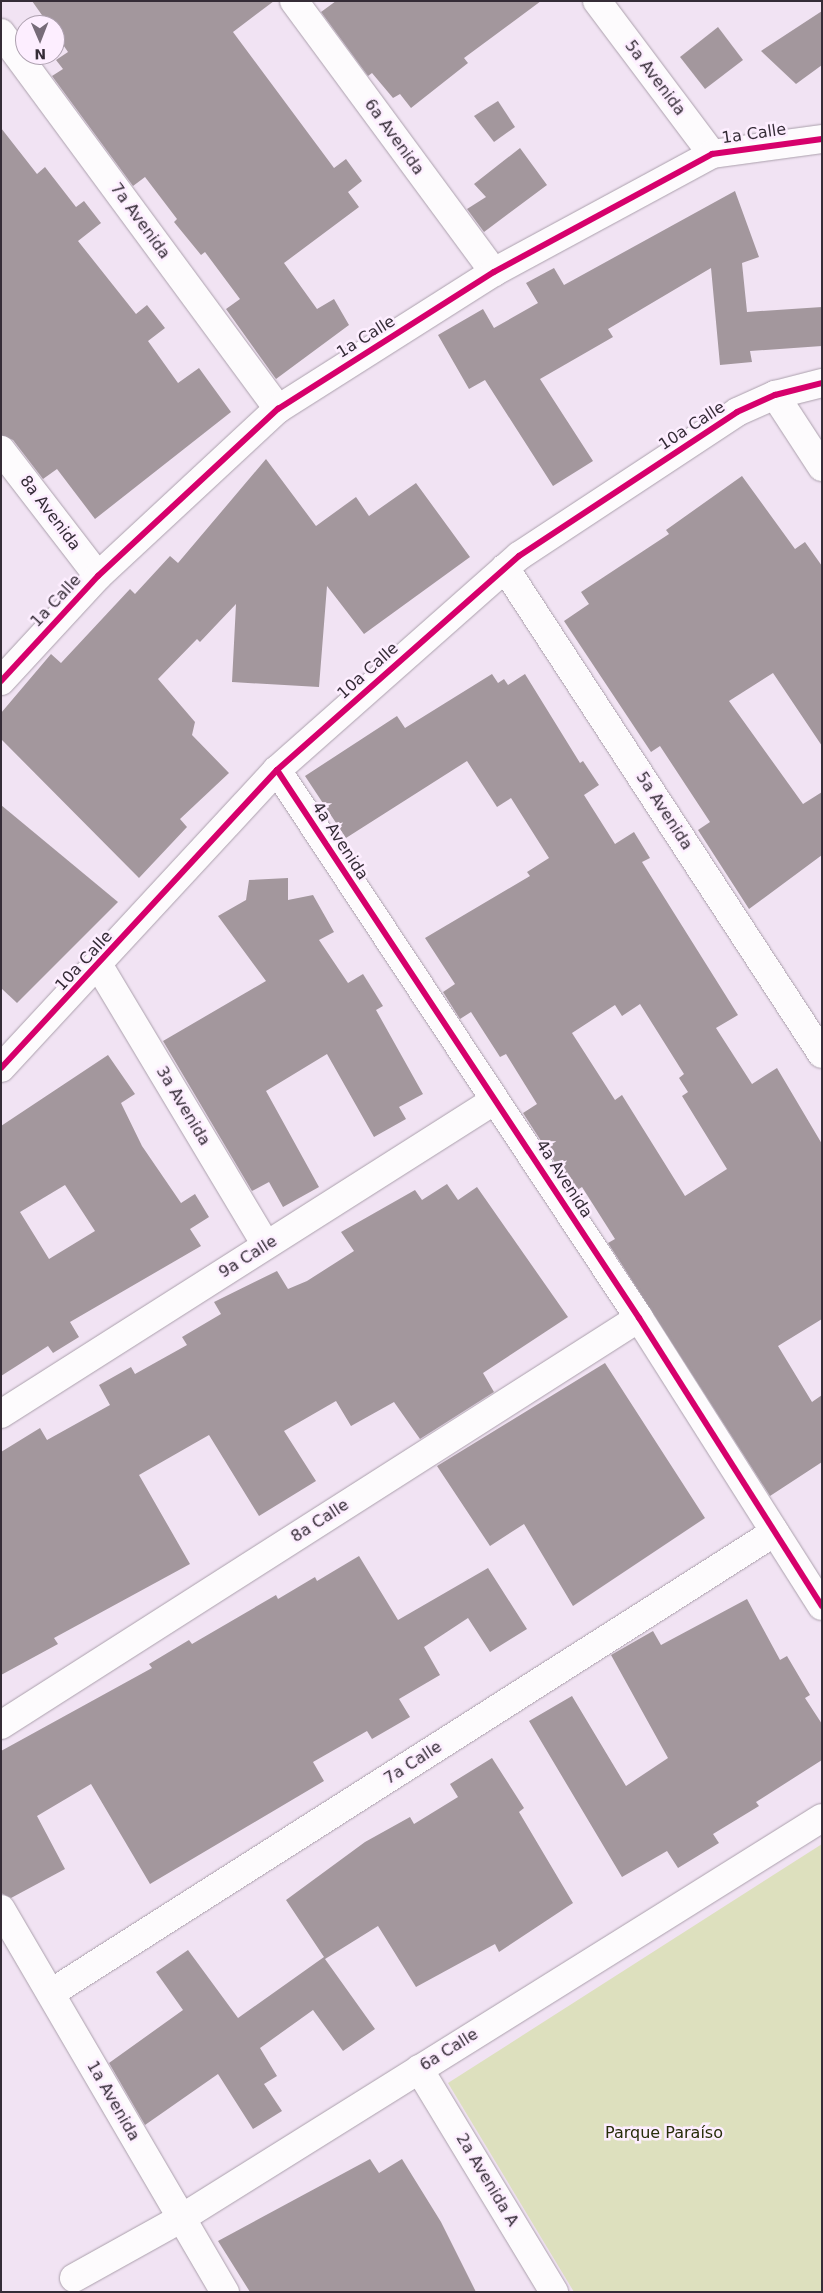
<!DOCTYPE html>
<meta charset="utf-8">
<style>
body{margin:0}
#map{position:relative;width:823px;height:2293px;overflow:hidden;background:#f1e3f3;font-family:"DejaVu Sans",sans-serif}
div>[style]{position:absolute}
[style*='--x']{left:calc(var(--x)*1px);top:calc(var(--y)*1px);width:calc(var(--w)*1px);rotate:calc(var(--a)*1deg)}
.green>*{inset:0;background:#dde0be}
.building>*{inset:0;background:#a3979d}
.roads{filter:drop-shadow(0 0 1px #aba0ac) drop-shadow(0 0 1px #aba0ac)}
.street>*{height:28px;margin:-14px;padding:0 14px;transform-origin:14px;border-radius:14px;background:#fdfbfd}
.cycleway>*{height:6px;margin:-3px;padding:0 3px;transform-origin:3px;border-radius:3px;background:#d6006c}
span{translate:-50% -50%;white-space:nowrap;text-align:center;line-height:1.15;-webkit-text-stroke:5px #fdeeff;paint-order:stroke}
.street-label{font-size:16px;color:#352c37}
.park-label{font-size:16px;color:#272d0a}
.frame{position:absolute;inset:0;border:2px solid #352c37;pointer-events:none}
.north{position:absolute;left:15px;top:15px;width:50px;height:50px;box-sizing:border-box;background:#fdeeff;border:1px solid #ada0af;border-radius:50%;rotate:179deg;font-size:14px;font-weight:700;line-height:20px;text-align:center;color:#352c37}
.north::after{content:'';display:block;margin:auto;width:18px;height:22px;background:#776c79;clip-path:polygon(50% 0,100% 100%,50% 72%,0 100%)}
</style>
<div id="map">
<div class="green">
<i style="clip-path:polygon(822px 1844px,822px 2292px,574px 2292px,448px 2083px)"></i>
</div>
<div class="building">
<i style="clip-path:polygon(32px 1px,274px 1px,233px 32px,334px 168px,346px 159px,362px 181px,348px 192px,359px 207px,284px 263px,317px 309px,334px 299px,349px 325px,276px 379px,226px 309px,240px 299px,205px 252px,201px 255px,174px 222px,177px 219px,145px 177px,133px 186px,52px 76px,63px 69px,56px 60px,68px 52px,55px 33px,55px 25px,49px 25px)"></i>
<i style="clip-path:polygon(336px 1px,541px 1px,464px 58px,468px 63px,411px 108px,400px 94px,393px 98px,372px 73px,368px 76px,321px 12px)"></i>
<i style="clip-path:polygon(822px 11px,822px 65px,796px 84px,761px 51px)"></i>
<i style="clip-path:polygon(718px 27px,743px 60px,705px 89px,680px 57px)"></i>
<i style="clip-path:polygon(498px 101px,515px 127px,494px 142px,474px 116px)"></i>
<i style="clip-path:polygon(1px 128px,37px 174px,45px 167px,76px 207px,84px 201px,101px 223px,78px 241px,136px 314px,147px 305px,165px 328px,148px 341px,178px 383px,199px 368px,231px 412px,95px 519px,57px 469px,43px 479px,13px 440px,1px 435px)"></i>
<i style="clip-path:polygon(520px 148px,547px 185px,484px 232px,467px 209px,486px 197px,474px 184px)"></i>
<i style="clip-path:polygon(735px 191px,759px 257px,742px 263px,747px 312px,822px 307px,822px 346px,750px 351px,752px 362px,720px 365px,711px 268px,608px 329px,613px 337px,540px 379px,593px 461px,553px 486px,485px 380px,469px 389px,438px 335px,483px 309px,494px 328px,538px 303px,526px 283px,554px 268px,564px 285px)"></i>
<i style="clip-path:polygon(266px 459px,316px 526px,356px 497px,369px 516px,416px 483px,470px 557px,364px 634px,327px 586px,319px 687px,232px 682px,236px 604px,200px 642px,197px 639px,158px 679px,195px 722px,192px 735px,229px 773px,180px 819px,187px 827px,139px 878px,1px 739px,1px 713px,51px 654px,61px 663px,130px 589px,135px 594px,170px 556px,178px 563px)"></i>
<i style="clip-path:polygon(742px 476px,795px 549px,805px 542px,822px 566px,822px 746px,773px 673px,729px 701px,803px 804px,822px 792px,822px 855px,749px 909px,698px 830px,710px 822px,660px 746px,651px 752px,564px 621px,589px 604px,581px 592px,669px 534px,666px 530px)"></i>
<i style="clip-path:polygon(evenodd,492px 674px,498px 683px,504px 679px,508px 685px,525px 674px,580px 763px,583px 761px,599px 785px,584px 795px,615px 844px,634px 832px,650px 858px,642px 862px,738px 1015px,716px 1028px,752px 1084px,777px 1068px,822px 1144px,822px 1319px,778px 1346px,812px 1402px,822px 1395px,822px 1462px,770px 1496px,608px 1243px,615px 1239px,582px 1187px,574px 1192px,523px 1113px,537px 1104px,506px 1054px,500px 1057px,471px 1012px,460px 1019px,443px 992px,455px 984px,425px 938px,530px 876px,527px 872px,549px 858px,511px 798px,497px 807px,467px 761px,346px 838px,305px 776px,397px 716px,405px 728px,492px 674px,640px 1004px,684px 1074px,679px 1078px,688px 1092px,682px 1096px,727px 1169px,685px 1196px,622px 1095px,615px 1100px,572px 1033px,615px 1005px,622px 1016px,640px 1004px)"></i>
<i style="clip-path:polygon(1px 805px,118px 902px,17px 1003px,1px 988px)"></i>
<i style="clip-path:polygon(288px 878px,288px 900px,313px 895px,334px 932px,319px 940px,348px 983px,363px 974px,383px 1006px,376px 1010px,423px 1094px,399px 1107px,406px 1119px,374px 1137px,327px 1054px,266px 1091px,319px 1187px,283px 1207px,269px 1182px,252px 1191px,163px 1041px,266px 981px,218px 916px,246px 900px,249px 880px)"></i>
<i style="clip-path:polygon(evenodd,108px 1055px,135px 1094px,121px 1103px,142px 1146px,181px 1203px,195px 1194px,209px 1217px,190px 1229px,201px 1246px,70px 1322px,79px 1337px,53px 1353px,48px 1346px,1px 1376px,1px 1126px,108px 1055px,65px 1185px,95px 1231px,49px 1259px,20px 1212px,65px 1185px)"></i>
<i style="clip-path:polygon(447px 1184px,458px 1200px,477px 1187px,568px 1317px,483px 1373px,494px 1392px,420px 1439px,394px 1402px,351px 1426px,336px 1401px,284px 1431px,316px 1481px,259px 1516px,209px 1435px,139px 1475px,190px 1564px,54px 1638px,58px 1644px,1px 1675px,1px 1452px,40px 1428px,47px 1440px,110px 1405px,99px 1385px,131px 1367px,135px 1374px,187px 1345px,182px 1337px,221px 1314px,214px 1302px,277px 1271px,288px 1289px,307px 1281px,354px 1251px,341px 1232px,415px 1190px,422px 1200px)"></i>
<i style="clip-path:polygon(605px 1363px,705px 1518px,573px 1606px,524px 1524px,490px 1546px,437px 1466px)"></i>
<i style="clip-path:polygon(359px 1556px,398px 1620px,488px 1568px,527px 1629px,490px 1652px,468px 1618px,424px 1647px,440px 1675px,399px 1699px,410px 1717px,372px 1739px,367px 1731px,313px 1762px,324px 1781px,150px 1884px,91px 1784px,37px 1816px,65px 1869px,11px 1898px,1px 1893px,1px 1751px,152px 1668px,149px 1664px,189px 1640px,192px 1644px,276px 1595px,278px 1599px,315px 1577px,317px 1581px)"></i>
<i style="clip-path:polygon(747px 1599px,780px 1660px,787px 1656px,810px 1695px,805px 1698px,822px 1724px,822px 1760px,756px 1802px,759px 1806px,713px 1834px,719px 1843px,678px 1868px,667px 1851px,622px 1877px,529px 1721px,572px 1696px,626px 1786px,668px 1758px,611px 1655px,653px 1631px,661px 1645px)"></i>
<i style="clip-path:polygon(492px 1758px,524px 1808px,519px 1812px,573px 1903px,499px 1952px,495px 1944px,416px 1987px,378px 1926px,325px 1959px,375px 2029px,343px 2051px,313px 2010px,260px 2048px,277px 2076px,264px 2084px,282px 2111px,253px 2129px,218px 2074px,145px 2125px,109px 2063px,183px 2010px,156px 1972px,188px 1950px,238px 2018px,324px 1957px,286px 1900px,365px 1842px,410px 1817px,414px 1824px,458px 1797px,450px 1784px)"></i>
<i style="clip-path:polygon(370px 2159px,379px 2173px,402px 2159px,441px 2222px,476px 2292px,250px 2292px,218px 2241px)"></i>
</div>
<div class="roads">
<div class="street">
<i style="--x:294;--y:1;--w:337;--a:53.6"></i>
<i style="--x:597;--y:1;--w:191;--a:53.1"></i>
<i style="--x:1;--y:33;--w:467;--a:53.6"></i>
<i style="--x:775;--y:395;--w:86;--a:56.9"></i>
<i style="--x:1;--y:450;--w:159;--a:52.4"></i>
<i style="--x:505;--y:568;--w:580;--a:56.89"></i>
<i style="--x:1;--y:681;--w:143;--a:-47.3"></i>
<i style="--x:98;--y:576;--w:246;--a:-42.9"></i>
<i style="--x:278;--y:409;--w:256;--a:-32.4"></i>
<i style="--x:494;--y:272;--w:248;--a:-28.4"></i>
<i style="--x:712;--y:154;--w:111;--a:-7.8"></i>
<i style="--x:277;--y:770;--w:657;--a:56.55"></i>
<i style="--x:639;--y:1318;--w:341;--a:57.6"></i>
<i style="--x:99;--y:966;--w:325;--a:59.1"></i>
<i style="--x:1;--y:1068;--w:406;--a:-47.2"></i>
<i style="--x:277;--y:770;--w:323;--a:-41.5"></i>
<i style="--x:519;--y:556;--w:261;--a:-33.4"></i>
<i style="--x:737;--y:412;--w:42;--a:-24.1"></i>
<i style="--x:775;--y:395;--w:49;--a:-14.3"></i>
<i style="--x:1;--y:1414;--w:585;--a:-32.44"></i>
<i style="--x:1;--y:1725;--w:757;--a:-32.54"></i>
<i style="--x:1;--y:1909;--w:444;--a:59.7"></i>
<i style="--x:51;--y:1993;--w:858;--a:-32.49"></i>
<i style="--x:419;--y:2069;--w:261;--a:58.8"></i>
<i style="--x:74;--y:2278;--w:121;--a:-29.1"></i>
<i style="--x:180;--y:2219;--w:757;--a:-31.99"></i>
</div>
</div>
<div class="cycleway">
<i style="--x:1;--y:681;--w:143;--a:-47.3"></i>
<i style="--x:98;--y:576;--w:246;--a:-42.9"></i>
<i style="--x:278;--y:409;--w:256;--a:-32.4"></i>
<i style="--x:494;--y:272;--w:248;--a:-28.4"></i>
<i style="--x:712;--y:154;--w:111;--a:-7.8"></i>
<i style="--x:277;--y:770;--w:657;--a:56.55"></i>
<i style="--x:639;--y:1318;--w:341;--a:57.6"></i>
<i style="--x:1;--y:1068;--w:406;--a:-47.2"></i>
<i style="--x:277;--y:770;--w:323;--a:-41.5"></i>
<i style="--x:519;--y:556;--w:261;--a:-33.4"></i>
<i style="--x:737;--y:412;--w:42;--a:-24.1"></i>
<i style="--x:775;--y:395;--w:49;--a:-14.3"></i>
</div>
<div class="street-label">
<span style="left:655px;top:78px;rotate:53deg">5a Avenida</span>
<span style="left:754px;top:134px;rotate:-8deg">1a Calle</span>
<span style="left:394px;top:137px;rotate:54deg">6a Avenida</span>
<span style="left:140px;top:221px;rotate:54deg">7a Avenida</span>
<span style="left:366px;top:337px;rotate:-32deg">1a Calle</span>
<span style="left:692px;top:426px;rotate:-33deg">10a Calle</span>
<span style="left:50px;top:513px;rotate:53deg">8a Avenida</span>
<span style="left:56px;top:601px;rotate:-47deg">1a Calle</span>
<span style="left:368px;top:671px;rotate:-42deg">10a Calle</span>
<span style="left:664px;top:811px;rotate:57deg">5a Avenida</span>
<span style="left:340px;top:841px;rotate:57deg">4a Avenida</span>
<span style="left:84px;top:961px;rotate:-47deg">10a Calle</span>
<span style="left:183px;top:1106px;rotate:59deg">3a Avenida</span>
<span style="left:564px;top:1179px;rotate:57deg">4a Avenida</span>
<span style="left:248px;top:1257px;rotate:-32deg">9a Calle</span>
<span style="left:320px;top:1521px;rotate:-33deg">8a Calle</span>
<span style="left:413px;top:1763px;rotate:-33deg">7a Calle</span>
<span style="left:449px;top:2050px;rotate:-32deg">6a Calle</span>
<span style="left:113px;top:2101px;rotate:60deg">1a Avenida</span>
<span style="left:487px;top:2180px;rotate:59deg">2a Avenida A</span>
</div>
<div class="park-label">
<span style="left:664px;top:2133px">Parque Paraíso</span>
</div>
<div class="frame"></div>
<div class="north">N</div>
</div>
